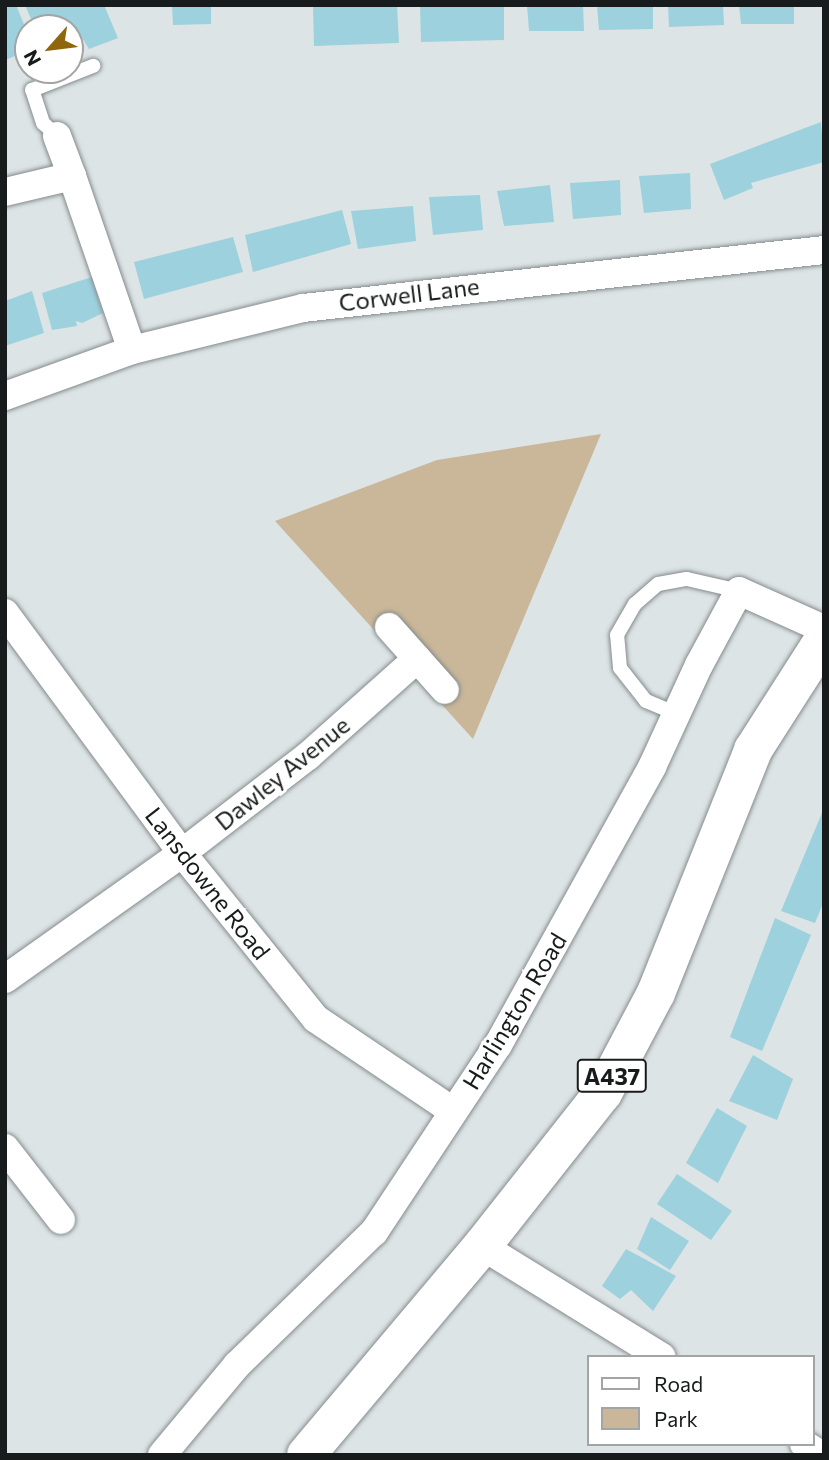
<!DOCTYPE html>
<style>
body{margin:0}
#map{position:relative;width:829px;height:1460px;overflow:hidden;background:#dde4e6;font-family:Commissioner,sans-serif}
div>[style]{position:absolute}
[style*='--x']{left:calc(var(--x)*1px);top:calc(var(--y)*1px);width:calc(var(--w)*1px);rotate:calc(var(--a)*1deg)}
.green>*{inset:0;background:#cab799}
.building>*{inset:0;background:#9cd1dd}
.roads{filter:drop-shadow(0 0 2px #858b8d) drop-shadow(0 0 2px #858b8d)}
.service>*{height:14px;margin:-7px;padding:0 7px;transform-origin:7px;border-radius:7px;background:#fff}
.minor>*{height:28px;margin:-14px;padding:0 14px;transform-origin:14px;border-radius:14px;background:#fff}
.primary>*{height:38px;margin:-19px;padding:0 19px;transform-origin:19px;border-radius:19px;background:#fff}
span{translate:-50% -50%;white-space:nowrap;text-align:center;line-height:1.15;-webkit-text-stroke:6px #fff;paint-order:stroke}
.shield-label span{padding:2px 5px;background:#fff;border:2px solid;border-radius:5px;-webkit-text-stroke-width:0}
.shield-label{font-size:23px;color:#181b1b;font-weight:700}
.street-label{font-size:24px;color:#181b1b}
.frame{position:absolute;inset:0;border:7px solid #181b1b;pointer-events:none}
.legend{position:absolute;left:587px;top:1355px;width:228px;height:91px;box-sizing:border-box;background:#fff;border:2px solid #a3a4a4;margin:0;padding:9px 12px;list-style:none;font-size:21px;color:#181b1b}
.legend li{display:flex;align-items:center;gap:14px;height:35px}
.legend b{width:35px;border:2px solid #a3a4a4}
.north{position:absolute;left:14px;top:14px;width:70px;height:70px;box-sizing:border-box;background:#fff;border:2px solid #a3a4a4;border-radius:50%;rotate:242deg;font-size:19px;font-weight:700;line-height:28px;text-align:center;color:#181b1b}
.north::after{content:'';display:block;margin:auto;width:24px;height:32px;background:#8f660c;clip-path:polygon(50% 0,100% 100%,50% 72%,0 100%)}
</style>
<div id="map">
<div class="green">
<i style="clip-path:polygon(601px 434px,473px 739px,275px 521px,437px 460px)"></i>
</div>
<div class="building">
<i style="clip-path:polygon(5px 5px,16px 5px,28px 34px,28px 51px,5px 60px)"></i>
<i style="clip-path:polygon(25px 5px,104px 5px,118px 38px,89px 49px,81px 36px,70px 45px,70px 28px,35px 28px)"></i>
<i style="clip-path:polygon(172px 5px,211px 5px,211px 24px,173px 25px)"></i>
<i style="clip-path:polygon(313px 5px,397px 5px,399px 43px,314px 46px)"></i>
<i style="clip-path:polygon(420px 5px,504px 5px,504px 40px,421px 42px)"></i>
<i style="clip-path:polygon(527px 5px,583px 5px,584px 31px,529px 31px)"></i>
<i style="clip-path:polygon(597px 5px,653px 5px,653px 29px,599px 30px)"></i>
<i style="clip-path:polygon(668px 5px,723px 5px,724px 25px,669px 27px)"></i>
<i style="clip-path:polygon(739px 5px,794px 5px,794px 24px,741px 24px)"></i>
<i style="clip-path:polygon(821px 122px,824px 162px,751px 183px,753px 188px,724px 200px,710px 164px)"></i>
<i style="clip-path:polygon(690px 173px,691px 209px,644px 213px,639px 176px)"></i>
<i style="clip-path:polygon(620px 180px,621px 215px,573px 219px,570px 183px)"></i>
<i style="clip-path:polygon(550px 185px,554px 222px,504px 226px,497px 191px)"></i>
<i style="clip-path:polygon(480px 195px,483px 230px,433px 235px,429px 197px)"></i>
<i style="clip-path:polygon(413px 206px,416px 241px,358px 249px,351px 211px)"></i>
<i style="clip-path:polygon(342px 210px,351px 244px,253px 272px,245px 235px)"></i>
<i style="clip-path:polygon(233px 237px,243px 272px,144px 299px,134px 262px)"></i>
<i style="clip-path:polygon(92px 277px,103px 313px,82px 323px,76px 321px,77px 326px,52px 330px,42px 293px)"></i>
<i style="clip-path:polygon(32px 291px,44px 333px,5px 346px,5px 301px)"></i>
<i style="clip-path:polygon(824px 808px,824px 901px,815px 923px,781px 911px)"></i>
<i style="clip-path:polygon(775px 918px,811px 935px,762px 1051px,730px 1037px)"></i>
<i style="clip-path:polygon(753px 1055px,793px 1079px,777px 1120px,729px 1101px)"></i>
<i style="clip-path:polygon(717px 1108px,747px 1126px,718px 1183px,686px 1163px)"></i>
<i style="clip-path:polygon(677px 1174px,732px 1211px,711px 1240px,657px 1204px)"></i>
<i style="clip-path:polygon(651px 1217px,689px 1241px,670px 1270px,637px 1249px)"></i>
<i style="clip-path:polygon(626px 1249px,676px 1276px,653px 1311px,631px 1290px,620px 1299px,602px 1286px)"></i>
</div>
<div class="roads">
<div class="service">
<i style="--x:57;--y:136;--w:19;--a:-137"></i>
<i style="--x:43;--y:123;--w:35;--a:-108"></i>
<i style="--x:32;--y:90;--w:66;--a:-21.5"></i>
<i style="--x:677;--y:714;--w:34;--a:-157"></i>
<i style="--x:646;--y:701;--w:42;--a:-128.2"></i>
<i style="--x:620;--y:668;--w:33;--a:-95"></i>
<i style="--x:617;--y:635;--w:36;--a:-60"></i>
<i style="--x:635;--y:604;--w:30;--a:-41"></i>
<i style="--x:658;--y:584;--w:29;--a:-10"></i>
<i style="--x:687;--y:579;--w:53;--a:13"></i>
</div>
<div class="minor">
<i style="--x:57;--y:136;--w:43;--a:69.4"></i>
<i style="--x:5;--y:192;--w:69;--a:-13.4"></i>
<i style="--x:72;--y:176;--w:184;--a:71"></i>
<i style="--x:5;--y:396;--w:135;--a:-19.9"></i>
<i style="--x:132;--y:350;--w:176;--a:-13.8"></i>
<i style="--x:303;--y:308;--w:524;--a:-6.35"></i>
<i style="--x:5;--y:613;--w:298;--a:53.6"></i>
<i style="--x:182;--y:853;--w:213;--a:51.1"></i>
<i style="--x:316;--y:1019;--w:165;--a:33.9"></i>
<i style="--x:389;--y:627;--w:84;--a:48.4"></i>
<i style="--x:5;--y:979;--w:217;--a:-35.4"></i>
<i style="--x:182;--y:853;--w:159;--a:-37.6"></i>
<i style="--x:308;--y:756;--w:146;--a:-41.7"></i>
<i style="--x:5;--y:1148;--w:91;--a:52.1"></i>
<i style="--x:482;--y:1246;--w:211;--a:31.7"></i>
<i style="--x:804;--y:1444;--w:20;--a:33"></i>
<i style="--x:162;--y:1455;--w:117;--a:-50.2"></i>
<i style="--x:237;--y:1365;--w:191;--a:-44.2"></i>
<i style="--x:374;--y:1232;--w:224;--a:-56.5"></i>
<i style="--x:498;--y:1045;--w:318;--a:-61"></i>
<i style="--x:652;--y:767;--w:112;--a:-65.3"></i>
<i style="--x:699;--y:665;--w:84;--a:-61.6"></i>
<i style="--x:739;--y:591;--w:93;--a:24.1"></i>
</div>
<div class="primary">
<i style="--x:306;--y:1455;--w:273;--a:-49.9"></i>
<i style="--x:482;--y:1246;--w:195;--a:-51.7"></i>
<i style="--x:603;--y:1093;--w:113;--a:-62.1"></i>
<i style="--x:656;--y:993;--w:262;--a:-68.2"></i>
<i style="--x:753;--y:750;--w:132;--a:-57.4"></i>
</div>
</div>
<div class="shield-label">
<span style="left:612px;top:1076px">A437</span>
</div>
<div class="street-label">
<span style="left:409px;top:294px;rotate:-7deg">Corwell Lane</span>
<span style="left:282px;top:773px;rotate:-39deg">Dawley Avenue</span>
<span style="left:208px;top:883px;rotate:52deg">Lansdowne Road</span>
<span style="left:514px;top:1011px;rotate:-59deg">Harlington Road</span>
</div>
<div class="frame"></div>
<ul class="legend">
<li><b style="height:9px;background:#fff"></b>Road</li>
<li><b style="height:19px;background:#cab799"></b>Park</li>
</ul>
<div class="north">N</div>
</div>
